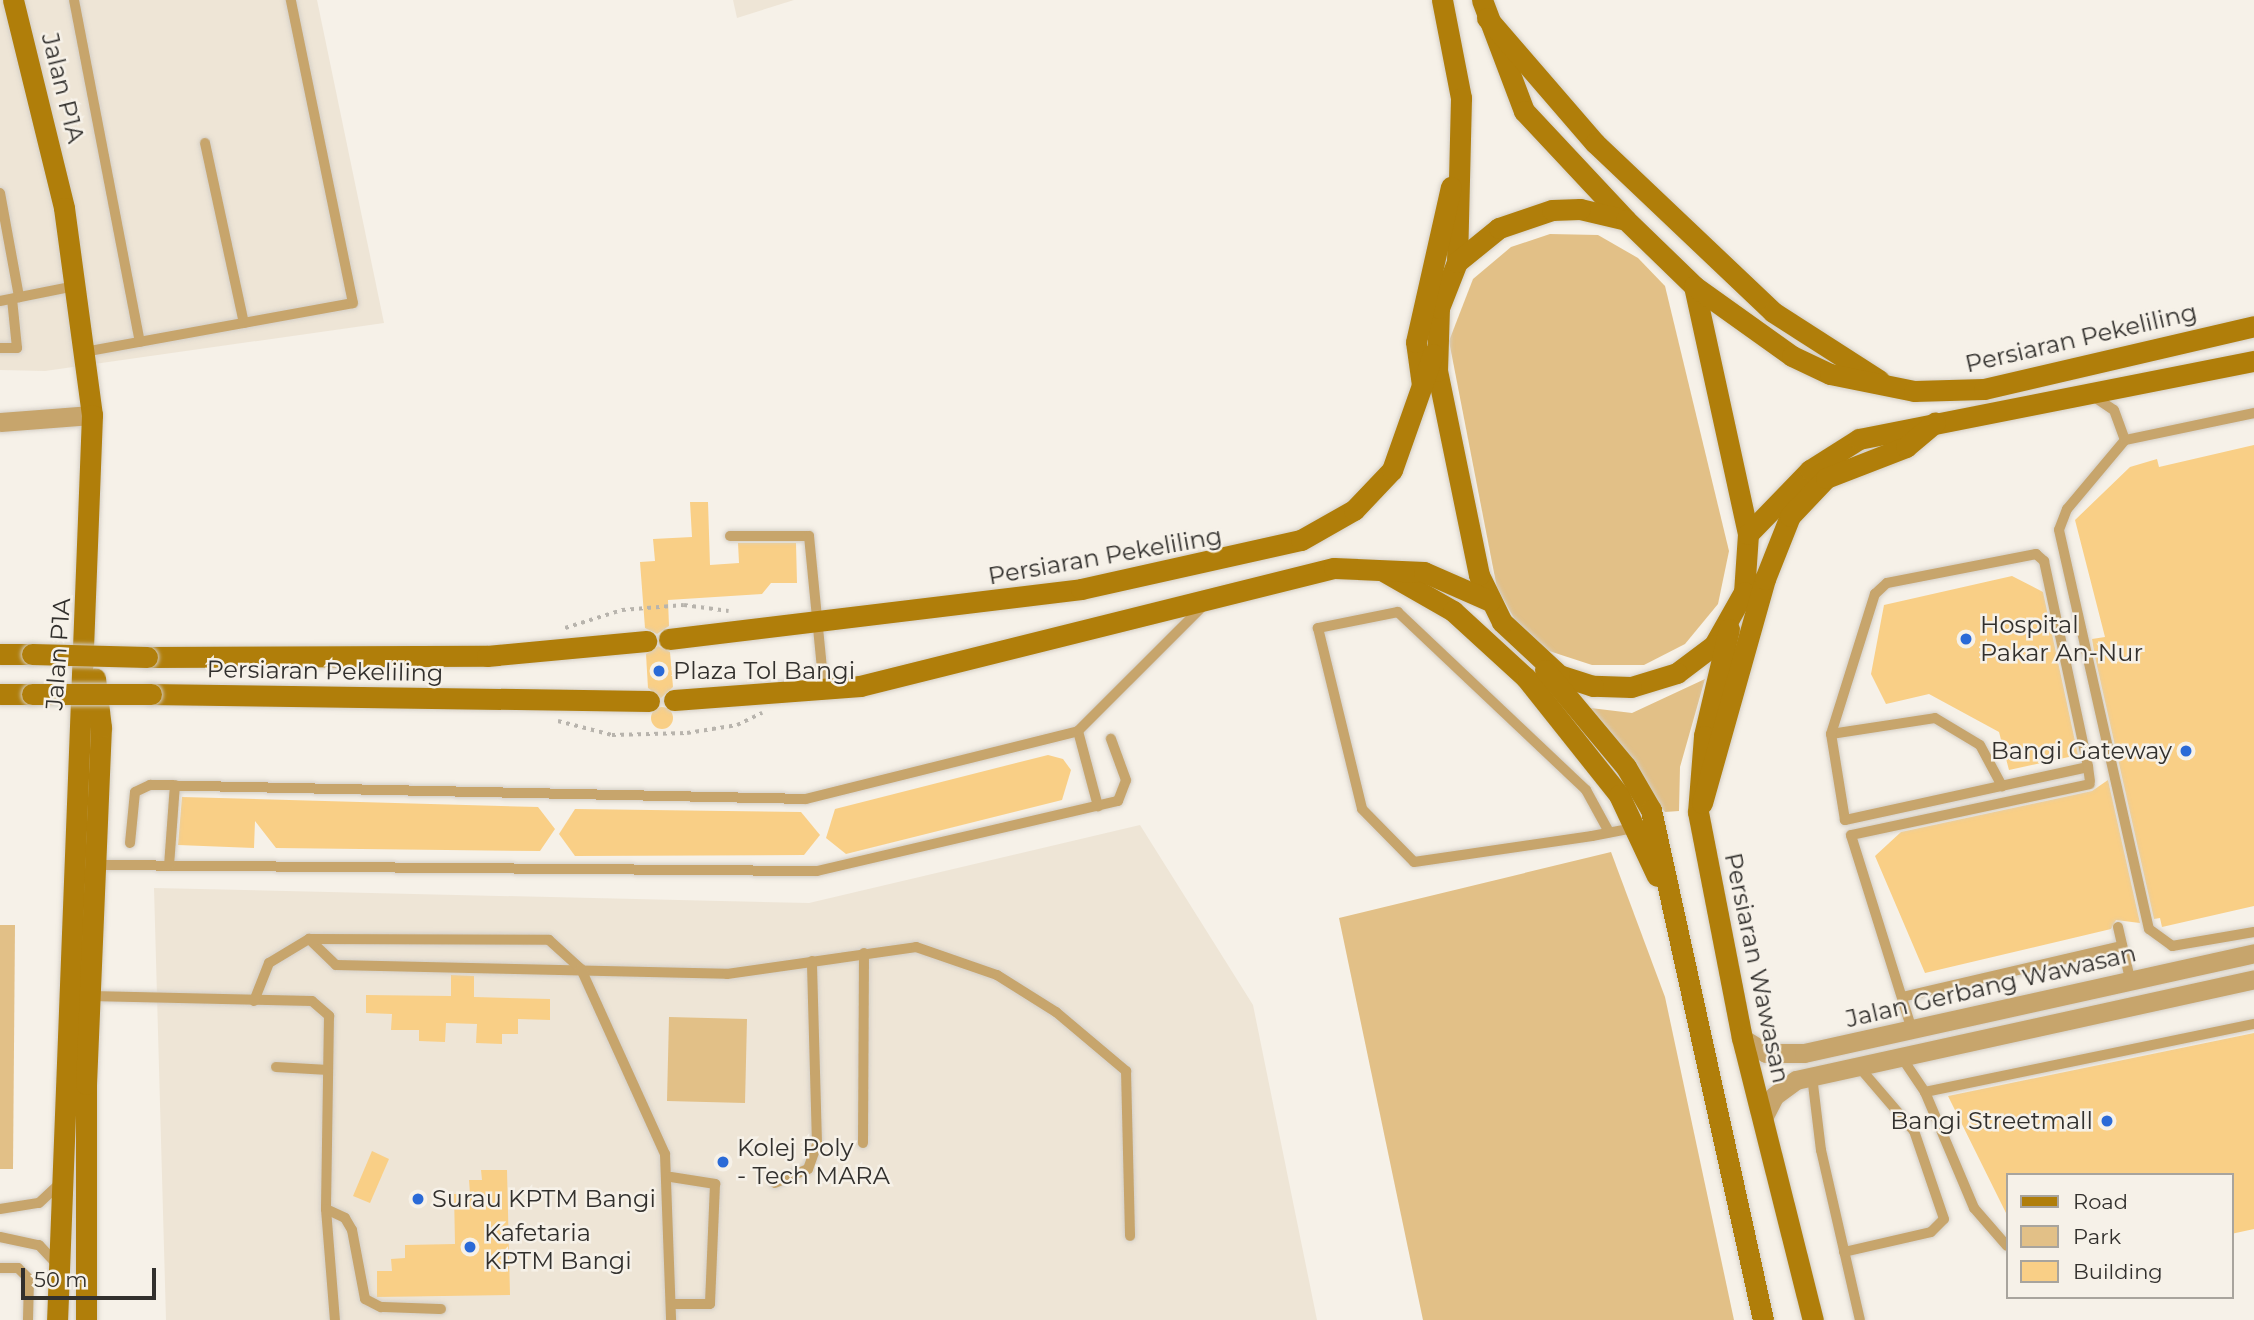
<!DOCTYPE html>
<style>
body{margin:0}
#map{position:relative;width:2254px;height:1320px;overflow:hidden;background:#f6f1e8;font-family:Montserrat,sans-serif}
div>[style]{position:absolute}
[style*='--x']{left:calc(var(--x)*1px);top:calc(var(--y)*1px);width:calc(var(--w)*1px);rotate:calc(var(--a)*1deg)}
.built>*{inset:0;background:#eee5d6}
.green>*{inset:0;background:#e2c087}
.building>*{inset:0;background:#f9cf86}
.round{border-radius:50%}
.path>*{height:3.5px;margin-top:-1.75px;transform-origin:0;background:repeating-linear-gradient(90deg,#b8b4ad 0 3.5px,transparent 0 8.5px)}
.roads{filter:drop-shadow(0 0 2px #d3cec6) drop-shadow(0 0 2px #d3cec6)}
.lane>*{height:10px;margin:-5px;padding:0 5px;transform-origin:5px;border-radius:5px;background:#c7a56c}
.street>*{height:19px;margin:-9.5px;padding:0 9.5px;transform-origin:9.5px;border-radius:9.5px;background:#c7a56c}
.secondary>*{height:21px;margin:-10.5px;padding:0 10.5px;transform-origin:10.5px;border-radius:10.5px;background:#b07e0a}
.bridges{filter:drop-shadow(0 0 2px #d3cec6) drop-shadow(0 0 2px #d3cec6)}
.secondary-bridge>*{height:21px;margin:-10.5px;padding:0 10.5px;transform-origin:10.5px;border-radius:10.5px;background:#b07e0a}
.dots>*{width:19px;height:19px;translate:-50% -50%;box-sizing:border-box;border:4px solid #f6f1e8;border-radius:50%}
span{translate:-50% -50%;white-space:nowrap;text-align:center;line-height:1.15;-webkit-text-stroke:5px #f6f1e8;paint-order:stroke}
.street-label{font-size:24px;color:#32302d}
.poi-label{font-size:24px;color:#32302d}
.left{translate:0 -50%;text-align:left}
.right{translate:-100% -50%;text-align:right}
.legend{position:absolute;left:2006px;top:1173px;width:228px;height:126px;box-sizing:border-box;background:#f6f1e8;border:2px solid #a8a49d;margin:0;padding:9px 12px;list-style:none;font-size:21px;color:#32302d}
.legend li{display:flex;align-items:center;gap:14px;height:35px}
.legend b{width:35px;border:2px solid #a8a49d}
.scale{position:absolute;left:21px;top:1268px;width:135px;height:32px;box-sizing:border-box;border:4px solid #32302d;border-top:0;padding-left:9px;font-size:21px;line-height:24px;white-space:nowrap;color:#32302d;-webkit-text-stroke:5px #f6f1e8;paint-order:stroke}
</style>
<div id="map">
<div class="built">
<i style="clip-path:polygon(0 0,317px 0,384px 323px,45px 371px,0 370px)"></i>
<i style="clip-path:polygon(733px 0,794px 0,737px 18px)"></i>
<i style="clip-path:polygon(1140px 825px,1253px 1005px,1317px 1320px,166px 1320px,154px 888px,809px 903px)"></i>
</div>
<div class="green">
<i style="clip-path:polygon(1550px 234px,1598px 235px,1638px 258px,1665px 286px,1729px 551px,1718px 604px,1685px 644px,1644px 665px,1592px 665px,1546px 650px,1515px 620px,1497px 588px,1449px 341px,1473px 279px,1511px 247px)"></i>
<i style="clip-path:polygon(1705px 679px,1680px 767px,1679px 811px,1665px 812px,1574px 706px,1632px 713px)"></i>
<i style="clip-path:polygon(1611px 852px,1665px 997px,1734px 1320px,1423px 1320px,1339px 918px)"></i>
<i style="clip-path:polygon(0 925px,15px 925px,13px 1169px,0 1169px)"></i>
<i style="clip-path:polygon(669px 1017px,747px 1019px,745px 1103px,667px 1101px)"></i>
</div>
<div class="building">
<i style="clip-path:polygon(2254px 445px,2254px 906px,2162px 927px,2160px 918px,2154px 919px,2095px 657px,2092px 639px,2105px 637px,2075px 520px,2130px 467px,2157px 459px,2159px 467px)"></i>
<i style="clip-path:polygon(690px 502px,708px 502px,710px 565px,739px 563px,738px 543px,796px 543px,797px 583px,771px 583px,762px 594px,668px 600px,669px 626px,657px 634px,645px 628px,640px 562px,655px 561px,653px 539px,692px 537px)"></i>
<i style="clip-path:polygon(2012px 576px,2043px 592px,2078px 755px,2009px 770px,1999px 732px,1929px 694px,1886px 704px,1871px 674px,1884px 605px)"></i>
<i style="clip-path:polygon(658px 646px,670px 652px,673px 687px,661px 698px,648px 688px,646px 654px)"></i>
<i class="round" style="left:651px;top:707px;width:22px;height:22px"></i>
<i style="clip-path:polygon(1048px 755px,1063px 759px,1071px 770px,1062px 800px,846px 854px,826px 838px,835px 809px)"></i>
<i style="clip-path:polygon(2108px 780px,2140px 923px,2116px 920px,2111px 929px,1925px 973px,1875px 856px,1901px 832px,2092px 791px)"></i>
<i style="clip-path:polygon(182px 797px,538px 807px,555px 829px,540px 851px,276px 848px,255px 821px,254px 848px,178px 845px)"></i>
<i style="clip-path:polygon(575px 809px,801px 812px,820px 835px,804px 855px,575px 856px,559px 834px)"></i>
<i style="clip-path:polygon(451px 975px,474px 976px,474px 997px,550px 999px,550px 1020px,518px 1019px,518px 1034px,502px 1034px,502px 1044px,476px 1043px,477px 1024px,446px 1023px,445px 1042px,419px 1041px,419px 1030px,391px 1030px,392px 1014px,366px 1013px,366px 995px,451px 996px)"></i>
<i style="clip-path:polygon(2254px 1033px,2254px 1229px,2231px 1234px,2231px 1175px,2007px 1175px,2007px 1215px,1948px 1096px)"></i>
<i style="clip-path:polygon(372px 1151px,389px 1159px,370px 1203px,353px 1196px)"></i>
<i style="clip-path:polygon(481px 1170px,507px 1170px,510px 1295px,377px 1297px,377px 1271px,392px 1271px,391px 1259px,405px 1258px,405px 1245px,455px 1244px,454px 1194px,470px 1194px,469px 1180px,482px 1180px)"></i>
</div>
<div class="path">
<i style="--x:565;--y:628;--w:60;--a:-17.5"></i>
<i style="--x:622;--y:610;--w:62;--a:-4.6"></i>
<i style="--x:684;--y:605;--w:45;--a:7.6"></i>
<i style="--x:558;--y:721;--w:56;--a:14.5"></i>
<i style="--x:612;--y:735;--w:75;--a:-1.5"></i>
<i style="--x:687;--y:733;--w:51;--a:-9.1"></i>
<i style="--x:737;--y:725;--w:28;--a:-26"></i>
</div>
<div class="roads">
<div class="lane">
<i style="--x:74;--y:0;--w:348;--a:79.1"></i>
<i style="--x:205;--y:143;--w:184;--a:77.8"></i>
<i style="--x:0;--y:193;--w:106;--a:79.6"></i>
<i style="--x:0;--y:301;--w:76;--a:-11.3"></i>
<i style="--x:0;--y:348;--w:17;--a:0"></i>
<i style="--x:17;--y:348;--w:49;--a:-95.8"></i>
<i style="--x:84;--y:352;--w:273;--a:-10.3"></i>
<i style="--x:353;--y:303;--w:309;--a:-101.6"></i>
<i style="--x:2093;--y:396;--w:25;--a:34"></i>
<i style="--x:2114;--y:410;--w:32;--a:70"></i>
<i style="--x:2125;--y:440;--w:90;--a:130"></i>
<i style="--x:2067;--y:509;--w:22;--a:111"></i>
<i style="--x:2059;--y:530;--w:409;--a:77.3"></i>
<i style="--x:2149;--y:929;--w:29;--a:36"></i>
<i style="--x:2172;--y:946;--w:83;--a:-9.7"></i>
<i style="--x:2125;--y:440;--w:132;--a:-11.8"></i>
<i style="--x:730;--y:536;--w:79;--a:0"></i>
<i style="--x:809;--y:536;--w:154;--a:84.4"></i>
<i style="--x:1078;--y:731;--w:78;--a:75.1"></i>
<i style="--x:1831;--y:734;--w:105;--a:-8.7"></i>
<i style="--x:1935;--y:718;--w:52;--a:31"></i>
<i style="--x:1980;--y:745;--w:47;--a:61.8"></i>
<i style="--x:2088;--y:767;--w:249;--a:167.7"></i>
<i style="--x:1845;--y:820;--w:87;--a:-99.2"></i>
<i style="--x:1831;--y:734;--w:147;--a:-72.6"></i>
<i style="--x:1875;--y:594;--w:16;--a:-43"></i>
<i style="--x:1887;--y:583;--w:152;--a:-11"></i>
<i style="--x:2036;--y:554;--w:11;--a:41"></i>
<i style="--x:2044;--y:561;--w:211;--a:77.9"></i>
<i style="--x:2088;--y:767;--w:14;--a:82"></i>
<i style="--x:1609;--y:832;--w:48;--a:-118.7"></i>
<i style="--x:1586;--y:790;--w:259;--a:-136.6"></i>
<i style="--x:1398;--y:612;--w:82;--a:168.7"></i>
<i style="--x:1318;--y:628;--w:186;--a:76.3"></i>
<i style="--x:1362;--y:809;--w:74;--a:45.5"></i>
<i style="--x:1414;--y:862;--w:180;--a:-8.3"></i>
<i style="--x:1592;--y:836;--w:43;--a:-10.8"></i>
<i style="--x:130;--y:843;--w:51;--a:-84.4"></i>
<i style="--x:135;--y:792;--w:17;--a:-25"></i>
<i style="--x:150;--y:785;--w:656;--a:1.22"></i>
<i style="--x:806;--y:799;--w:280;--a:-14"></i>
<i style="--x:1078;--y:731;--w:180;--a:-45"></i>
<i style="--x:96;--y:865;--w:721;--a:0.48"></i>
<i style="--x:817;--y:871;--w:309;--a:-13.1"></i>
<i style="--x:1118;--y:801;--w:22;--a:-69"></i>
<i style="--x:1126;--y:780;--w:44;--a:-110.1"></i>
<i style="--x:169;--y:866;--w:81;--a:-85.8"></i>
<i style="--x:2118;--y:927;--w:53;--a:77"></i>
<i style="--x:309;--y:939;--w:37;--a:44"></i>
<i style="--x:336;--y:965;--w:391;--a:1.3"></i>
<i style="--x:727;--y:974;--w:191;--a:-8.1"></i>
<i style="--x:916;--y:947;--w:86;--a:19.1"></i>
<i style="--x:997;--y:975;--w:70;--a:32.1"></i>
<i style="--x:1056;--y:1012;--w:92;--a:40.1"></i>
<i style="--x:1126;--y:1071;--w:165;--a:88.6"></i>
<i style="--x:90;--y:996;--w:222;--a:1.3"></i>
<i style="--x:312;--y:1001;--w:23;--a:41"></i>
<i style="--x:329;--y:1016;--w:193;--a:90.9"></i>
<i style="--x:326;--y:1209;--w:111;--a:85.4"></i>
<i style="--x:1902;--y:997;--w:226;--a:-13.1"></i>
<i style="--x:254;--y:1001;--w:41;--a:-68.5"></i>
<i style="--x:269;--y:963;--w:47;--a:-31"></i>
<i style="--x:309;--y:939;--w:240;--a:0.2"></i>
<i style="--x:549;--y:940;--w:43;--a:42.2"></i>
<i style="--x:581;--y:969;--w:203;--a:65.6"></i>
<i style="--x:665;--y:1154;--w:166;--a:87.9"></i>
<i style="--x:1912;--y:1030;--w:204;--a:-107.4"></i>
<i style="--x:1851;--y:835;--w:244;--a:-12"></i>
<i style="--x:1900;--y:1055;--w:45;--a:56"></i>
<i style="--x:1925;--y:1092;--w:126;--a:67.1"></i>
<i style="--x:1974;--y:1208;--w:50;--a:49"></i>
<i style="--x:276;--y:1067;--w:52;--a:3.3"></i>
<i style="--x:1812;--y:1076;--w:75;--a:83.1"></i>
<i style="--x:1821;--y:1150;--w:174;--a:77.1"></i>
<i style="--x:1925;--y:1092;--w:336;--a:-11.7"></i>
<i style="--x:863;--y:1143;--w:190;--a:-89.7"></i>
<i style="--x:671;--y:1177;--w:45;--a:9"></i>
<i style="--x:715;--y:1184;--w:120;--a:92.4"></i>
<i style="--x:710;--y:1304;--w:39;--a:180"></i>
<i style="--x:775;--y:1183;--w:36;--a:-23"></i>
<i style="--x:808;--y:1169;--w:27;--a:-70"></i>
<i style="--x:817;--y:1144;--w:183;--a:-91.6"></i>
<i style="--x:0;--y:1209;--w:39;--a:-9"></i>
<i style="--x:39;--y:1203;--w:26;--a:-43"></i>
<i style="--x:326;--y:1209;--w:21;--a:25"></i>
<i style="--x:345;--y:1218;--w:14;--a:60"></i>
<i style="--x:352;--y:1230;--w:70;--a:79.3"></i>
<i style="--x:365;--y:1299;--w:18;--a:27"></i>
<i style="--x:381;--y:1307;--w:60;--a:1.9"></i>
<i style="--x:0;--y:1237;--w:40;--a:12"></i>
<i style="--x:39;--y:1245;--w:25;--a:47"></i>
<i style="--x:1844;--y:1252;--w:89;--a:-12.9"></i>
<i style="--x:1931;--y:1232;--w:18;--a:-45"></i>
<i style="--x:1944;--y:1219;--w:93;--a:-108.8"></i>
<i style="--x:1914;--y:1131;--w:84;--a:-130.7"></i>
<i style="--x:0;--y:1268;--w:18;--a:0"></i>
<i style="--x:18;--y:1268;--w:16;--a:45"></i>
<i style="--x:29;--y:1279;--w:41;--a:91.4"></i>
</div>
<div class="street">
<i style="--x:0;--y:422;--w:92;--a:-4.4"></i>
<i style="--x:1742;--y:1038;--w:28;--a:32"></i>
<i style="--x:1766;--y:1053;--w:38;--a:0"></i>
<i style="--x:1804;--y:1053;--w:461;--a:-12.5"></i>
<i style="--x:1762;--y:1120;--w:27;--a:-63"></i>
<i style="--x:1774;--y:1096;--w:27;--a:-36"></i>
<i style="--x:1796;--y:1080;--w:469;--a:-12.4"></i>
</div>
<div class="secondary">
<i style="--x:13;--y:0;--w:214;--a:76.2"></i>
<i style="--x:64;--y:208;--w:209;--a:82.3"></i>
<i style="--x:92;--y:415;--w:906;--a:92.21"></i>
<i style="--x:1442;--y:0;--w:100;--a:79"></i>
<i style="--x:1461;--y:98;--w:164;--a:91.4"></i>
<i style="--x:1482;--y:0;--w:119;--a:69.3"></i>
<i style="--x:1524;--y:111;--w:149;--a:46.9"></i>
<i style="--x:1487;--y:18;--w:165;--a:49.2"></i>
<i style="--x:1595;--y:143;--w:245;--a:43.5"></i>
<i style="--x:1773;--y:312;--w:126;--a:32.7"></i>
<i style="--x:1580;--y:209;--w:47;--a:13.4"></i>
<i style="--x:1626;--y:220;--w:95;--a:44.1"></i>
<i style="--x:1694;--y:286;--w:254;--a:77.7"></i>
<i style="--x:1748;--y:534;--w:58;--a:93.9"></i>
<i style="--x:1744;--y:592;--w:61;--a:119.5"></i>
<i style="--x:1714;--y:645;--w:46;--a:142.9"></i>
<i style="--x:1677;--y:673;--w:48;--a:163.1"></i>
<i style="--x:1631;--y:687;--w:38;--a:-178"></i>
<i style="--x:1593;--y:686;--w:36;--a:-162"></i>
<i style="--x:1559;--y:675;--w:78;--a:-137.1"></i>
<i style="--x:1502;--y:622;--w:52;--a:-116.1"></i>
<i style="--x:1479;--y:575;--w:208;--a:-101.6"></i>
<i style="--x:1437;--y:371;--w:63;--a:-88.2"></i>
<i style="--x:1439;--y:308;--w:49;--a:-68.6"></i>
<i style="--x:1457;--y:262;--w:54;--a:-39"></i>
<i style="--x:1499;--y:228;--w:56;--a:-18.8"></i>
<i style="--x:1552;--y:210;--w:28;--a:-2"></i>
<i style="--x:1694;--y:286;--w:120;--a:35.5"></i>
<i style="--x:1792;--y:356;--w:42;--a:25.3"></i>
<i style="--x:1830;--y:374;--w:86;--a:11.4"></i>
<i style="--x:1914;--y:391;--w:70;--a:-1.6"></i>
<i style="--x:1984;--y:389;--w:277;--a:-13.1"></i>
<i style="--x:1422;--y:385;--w:43;--a:-97.9"></i>
<i style="--x:1416;--y:342;--w:159;--a:-77.3"></i>
<i style="--x:1748;--y:534;--w:89;--a:-45.9"></i>
<i style="--x:1810;--y:470;--w:58;--a:-32.3"></i>
<i style="--x:1859;--y:439;--w:403;--a:-11.2"></i>
<i style="--x:1383;--y:571;--w:81;--a:29.7"></i>
<i style="--x:1453;--y:611;--w:99;--a:42.5"></i>
<i style="--x:1526;--y:678;--w:149;--a:51.5"></i>
<i style="--x:1619;--y:795;--w:89;--a:64.9"></i>
<i style="--x:1729;--y:629;--w:110;--a:103.2"></i>
<i style="--x:1704;--y:736;--w:76;--a:94.5"></i>
<i style="--x:1698;--y:812;--w:230;--a:79"></i>
<i style="--x:1742;--y:1038;--w:291;--a:75.9"></i>
<i style="--x:669;--y:639;--w:415;--a:-6.9"></i>
<i style="--x:1081;--y:589;--w:225;--a:-12.6"></i>
<i style="--x:1301;--y:540;--w:61;--a:-29.5"></i>
<i style="--x:1354;--y:510;--w:55;--a:-46.5"></i>
<i style="--x:1392;--y:470;--w:123;--a:-70.5"></i>
<i style="--x:0;--y:654;--w:32;--a:0"></i>
<i style="--x:147;--y:657;--w:340;--a:-0.2"></i>
<i style="--x:487;--y:656;--w:160;--a:-5.4"></i>
<i style="--x:1545;--y:670;--w:126;--a:50.1"></i>
<i style="--x:1626;--y:767;--w:50;--a:59.8"></i>
<i style="--x:1651;--y:810;--w:522;--a:77.61"></i>
<i style="--x:0;--y:694;--w:32;--a:0"></i>
<i style="--x:151;--y:694;--w:498;--a:0.8"></i>
<i style="--x:674;--y:700;--w:187;--a:-4.3"></i>
<i style="--x:860;--y:686;--w:488;--a:-14"></i>
<i style="--x:1334;--y:568;--w:90;--a:2.5"></i>
<i style="--x:1424;--y:572;--w:72;--a:23.7"></i>
<i style="--x:1702;--y:803;--w:233;--a:-74.3"></i>
<i style="--x:1765;--y:579;--w:68;--a:-68.4"></i>
<i style="--x:1790;--y:516;--w:52;--a:-46.5"></i>
<i style="--x:1826;--y:478;--w:86;--a:-21.2"></i>
<i style="--x:1906;--y:447;--w:38;--a:-40"></i>
<i style="--x:86;--y:1320;--w:236;--a:-90"></i>
<i style="--x:86;--y:1084;--w:357;--a:-87.6"></i>
<i style="--x:101;--y:727;--w:49;--a:-97"></i>
</div>
</div>
<div class="bridges">
<div class="secondary-bridge">
<i style="--x:32;--y:654;--w:115;--a:1.5"></i>
<i style="--x:32;--y:694;--w:119;--a:0"></i>
</div>
</div>
<div class="dots">
<i style="left:1966px;top:639px;background:#2a6ad7"></i>
<i style="left:659px;top:671px;background:#2a6ad7"></i>
<i style="left:2186px;top:751px;background:#2a6ad7"></i>
<i style="left:2107px;top:1121px;background:#2a6ad7"></i>
<i style="left:723px;top:1162px;background:#2a6ad7"></i>
<i style="left:418px;top:1199px;background:#2a6ad7"></i>
<i style="left:470px;top:1247px;background:#2a6ad7"></i>
</div>
<div class="street-label">
<span style="left:63px;top:88px;rotate:76deg">Jalan P1A</span>
<span style="left:2081px;top:338px;rotate:-13deg">Persiaran Pekeliling</span>
<span style="left:1105px;top:556px;rotate:-10deg">Persiaran Pekeliling</span>
<span style="left:58px;top:654px;rotate:-86deg">Jalan P1A</span>
<span style="left:325px;top:671px;rotate:1deg">Persiaran Pekeliling</span>
<span style="left:1757px;top:968px;rotate:78deg">Persiaran Wawasan</span>
<span style="left:1991px;top:986px;rotate:-13deg">Jalan Gerbang Wawasan</span>
</div>
<div class="poi-label">
<span class="left" style="left:1980px;top:639px">Hospital<br>Pakar An-Nur</span>
<span class="left" style="left:673px;top:671px">Plaza Tol Bangi</span>
<span class="right" style="left:2172px;top:751px">Bangi Gateway</span>
<span class="right" style="left:2093px;top:1121px">Bangi Streetmall</span>
<span class="left" style="left:737px;top:1162px">Kolej Poly<br>- Tech MARA</span>
<span class="left" style="left:432px;top:1199px">Surau KPTM Bangi</span>
<span class="left" style="left:484px;top:1247px">Kafetaria<br>KPTM Bangi</span>
</div>
<ul class="legend">
<li><b style="height:9px;background:#b07e0a"></b>Road</li>
<li><b style="height:19px;background:#e2c087"></b>Park</li>
<li><b style="height:19px;background:#f9cf86"></b>Building</li>
</ul>
<div class="scale">50 m</div>
</div>
